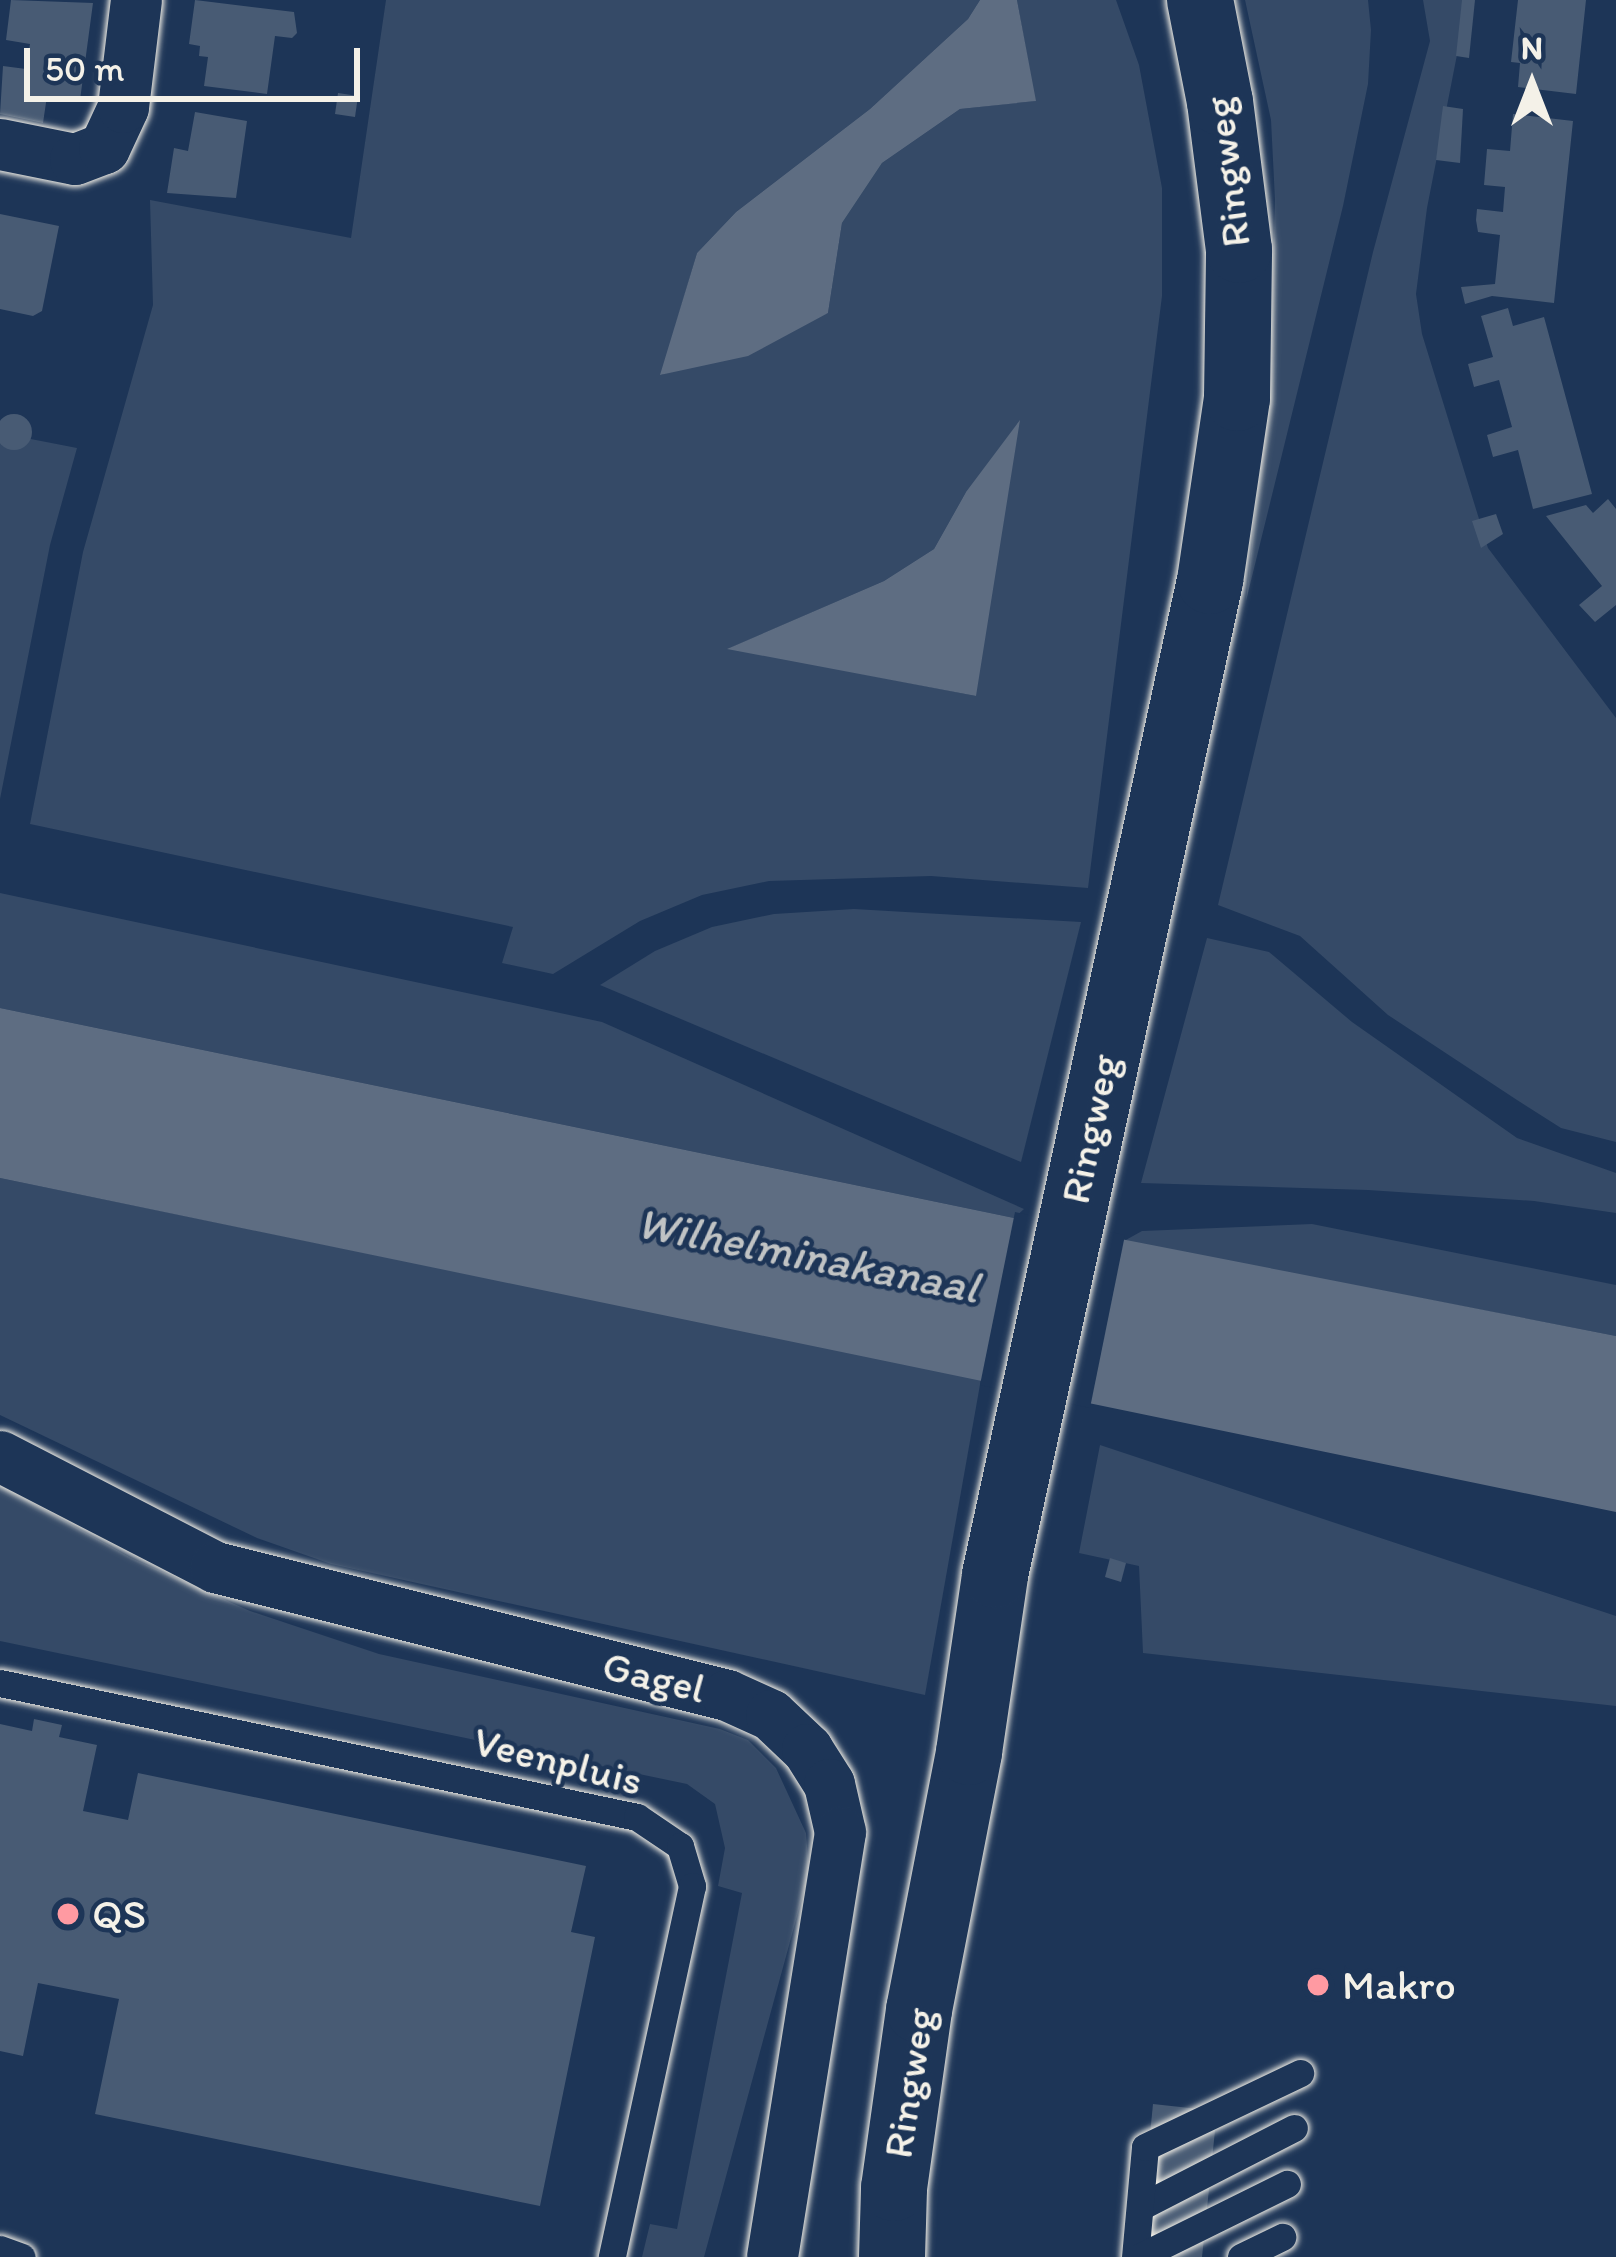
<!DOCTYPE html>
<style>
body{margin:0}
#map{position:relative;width:1616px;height:2257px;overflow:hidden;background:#1d3557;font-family:Itim,sans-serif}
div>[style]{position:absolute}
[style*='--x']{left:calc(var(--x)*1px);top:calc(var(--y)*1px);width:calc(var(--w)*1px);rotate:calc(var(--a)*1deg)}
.green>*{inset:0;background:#354a67}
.water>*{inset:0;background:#5e6d82}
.pier>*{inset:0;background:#1d3557}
.building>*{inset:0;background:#485b74}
.round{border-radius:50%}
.roads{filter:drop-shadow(0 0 3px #f4f1e8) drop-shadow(0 0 3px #f4f1e8)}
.lane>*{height:27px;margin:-13.5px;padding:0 13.5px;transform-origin:13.5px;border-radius:13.5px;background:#1d3557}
.street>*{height:51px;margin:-25.5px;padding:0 25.5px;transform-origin:25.5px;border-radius:25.5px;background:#1d3557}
.secondary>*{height:66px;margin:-33px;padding:0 33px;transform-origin:33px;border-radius:33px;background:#1d3557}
.dots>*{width:33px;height:33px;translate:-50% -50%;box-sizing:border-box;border:6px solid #1d3557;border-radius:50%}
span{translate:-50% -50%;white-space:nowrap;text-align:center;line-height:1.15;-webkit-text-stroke:9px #1d3557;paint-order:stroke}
.street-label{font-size:42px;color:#f4f1e8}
.poi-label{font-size:42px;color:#f4f1e8}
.left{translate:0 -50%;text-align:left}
.water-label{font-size:45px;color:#c0c3c4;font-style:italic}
.north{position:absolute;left:1472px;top:24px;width:120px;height:120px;-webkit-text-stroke:9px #1d3557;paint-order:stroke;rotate:0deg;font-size:33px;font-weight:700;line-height:48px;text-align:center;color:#f4f1e8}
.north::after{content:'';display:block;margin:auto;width:42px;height:54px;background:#f4f1e8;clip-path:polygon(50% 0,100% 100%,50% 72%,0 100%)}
.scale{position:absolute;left:24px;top:48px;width:336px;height:54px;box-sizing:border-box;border:6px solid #f4f1e8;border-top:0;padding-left:15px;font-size:36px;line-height:42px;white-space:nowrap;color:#f4f1e8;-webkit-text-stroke:9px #1d3557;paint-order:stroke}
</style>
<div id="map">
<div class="green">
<i style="clip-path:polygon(evenodd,386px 0,980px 0,968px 19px,870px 109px,736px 212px,697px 253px,661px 375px,828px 313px,842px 223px,882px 163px,960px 109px,1035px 101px,1017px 0,1116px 0,1139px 65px,1162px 188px,1162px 296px,1088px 888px,931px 876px,769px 881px,702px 895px,640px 921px,553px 974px,502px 963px,513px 927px,30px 824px,83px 552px,153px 305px,150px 200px,351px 238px,386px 0,966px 492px,976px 696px,730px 648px,884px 581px,934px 549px,966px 492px)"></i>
<i style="clip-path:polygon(1245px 0,1368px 0,1371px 30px,1368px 84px,1343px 206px,1246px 601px,1271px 362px,1275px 200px,1271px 120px)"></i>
<i style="clip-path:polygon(1423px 0,1464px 0,1464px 19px,1427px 208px,1416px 294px,1422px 334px,1488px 548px,1616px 718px,1616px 1142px,1561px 1128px,1517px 1100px,1388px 1015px,1300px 936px,1218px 905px,1373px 252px,1430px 41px)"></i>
<i style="clip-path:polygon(0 433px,77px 448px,50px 545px,0 799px)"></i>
<i style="clip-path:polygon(0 893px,602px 1022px,1024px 1209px,1014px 1218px,0 1008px)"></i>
<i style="clip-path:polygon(854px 909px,1081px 922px,1021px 1162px,600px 985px,655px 951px,712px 927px,774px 914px)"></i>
<i style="clip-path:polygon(1207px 938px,1269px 952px,1352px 1022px,1517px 1138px,1616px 1173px,1616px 1213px,1534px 1201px,1368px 1190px,1141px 1183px)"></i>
<i style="clip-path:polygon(0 1178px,981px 1379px,925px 1695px,331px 1564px,257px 1538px,0 1415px)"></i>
<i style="clip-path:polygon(1312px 1224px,1616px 1285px,1616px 1336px,1124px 1241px,1142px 1231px)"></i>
<i style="clip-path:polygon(1100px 1445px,1616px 1616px,1616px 1706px,1143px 1653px,1139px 1566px,1079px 1553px)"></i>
<i style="clip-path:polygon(0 1485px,131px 1558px,250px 1611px,379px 1654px,720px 1729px,748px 1740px,776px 1768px,806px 1833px,809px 1872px,704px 2257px,642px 2257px,650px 2224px,677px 2229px,742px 1893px,718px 1886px,725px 1848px,715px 1804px,687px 1784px,0 1641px)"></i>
</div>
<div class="water">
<i style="clip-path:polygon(980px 0,1017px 0,1036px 101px,960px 109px,882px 163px,842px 223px,828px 313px,748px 356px,660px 375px,697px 253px,736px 212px,870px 109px,968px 19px)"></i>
<i style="clip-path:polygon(1020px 420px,976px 696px,727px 649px,884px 581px,934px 549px,966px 492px)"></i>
<i style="clip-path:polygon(0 1008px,1014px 1218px,1616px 1336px,1616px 1512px,0 1178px)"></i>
</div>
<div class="pier">
<i style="clip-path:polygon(1015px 1212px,1125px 1235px,1090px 1408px,980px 1385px)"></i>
</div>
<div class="building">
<i style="clip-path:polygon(11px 0,93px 3px,80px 100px,47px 96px,43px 123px,0 114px,3px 66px,26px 69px,30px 44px,6px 40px)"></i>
<i style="clip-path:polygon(195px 0,294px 12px,297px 33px,292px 38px,275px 36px,267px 94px,204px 86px,208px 57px,199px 56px,200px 46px,189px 44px)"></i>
<i style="clip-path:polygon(1462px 0,1475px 0,1469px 58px,1456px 56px)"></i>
<i style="clip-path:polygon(1518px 0,1586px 0,1576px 94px,1518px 87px,1520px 63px,1511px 62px)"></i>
<i style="clip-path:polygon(338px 93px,358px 96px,355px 117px,335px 114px)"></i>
<i style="clip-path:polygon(1443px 106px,1463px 109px,1460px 163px,1436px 160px)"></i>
<i style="clip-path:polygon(195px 112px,247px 121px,236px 198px,167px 193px,174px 148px,188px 151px)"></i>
<i style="clip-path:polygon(1513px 114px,1573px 121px,1554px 303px,1492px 296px,1465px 304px,1461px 287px,1495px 284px,1500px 235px,1478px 232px,1476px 220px,1477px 209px,1503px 212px,1505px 187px,1484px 185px,1487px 149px,1510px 151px)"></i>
<i style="clip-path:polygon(0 214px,59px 226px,42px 311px,33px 316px,0 309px)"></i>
<i style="clip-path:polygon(1508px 308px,1513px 326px,1544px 317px,1592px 494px,1533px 509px,1518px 450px,1493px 457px,1487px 435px,1512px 427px,1499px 380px,1474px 387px,1468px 364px,1493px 357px,1481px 316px)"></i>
<i class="round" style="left:-4px;top:414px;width:36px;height:36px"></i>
<i style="clip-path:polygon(1608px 499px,1616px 509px,1616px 605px,1595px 622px,1579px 605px,1602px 586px,1546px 516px,1586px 505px,1593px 513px)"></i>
<i style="clip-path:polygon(1496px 514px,1503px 534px,1481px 548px,1472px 521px)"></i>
<i style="clip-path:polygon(1110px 1558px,1126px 1563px,1121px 1582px,1105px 1577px)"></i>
<i style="clip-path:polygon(34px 1719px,62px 1725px,59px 1737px,97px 1745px,83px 1811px,128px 1820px,138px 1773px,586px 1866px,571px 1932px,595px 1937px,540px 2206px,95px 2114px,119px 1999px,38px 1983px,23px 2056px,0 2051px,0 1724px,32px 1731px)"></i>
<i style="clip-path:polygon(1153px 2104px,1217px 2111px,1202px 2257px,1138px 2257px)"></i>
</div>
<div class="roads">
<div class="lane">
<i style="--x:0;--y:1683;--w:651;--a:11.88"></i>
<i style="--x:637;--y:1817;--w:52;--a:34"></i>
<i style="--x:680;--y:1846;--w:42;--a:73.3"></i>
<i style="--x:692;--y:1886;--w:380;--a:102.2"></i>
<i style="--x:1140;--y:2207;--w:173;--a:-27.2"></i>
<i style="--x:0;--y:2249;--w:23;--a:20"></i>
<i style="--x:1135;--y:2257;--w:110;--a:-84.8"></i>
<i style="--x:1145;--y:2147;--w:172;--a:-25.5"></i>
<i style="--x:1139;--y:2257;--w:165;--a:-26.3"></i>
<i style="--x:1241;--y:2257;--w:46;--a:-26"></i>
</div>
<div class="street">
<i style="--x:0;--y:144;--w:76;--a:11.3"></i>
<i style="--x:75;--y:159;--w:31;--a:-21"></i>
<i style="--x:104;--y:148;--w:45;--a:-65.1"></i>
<i style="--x:123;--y:107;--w:108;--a:-83.1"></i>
<i style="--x:0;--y:1456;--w:242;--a:27.3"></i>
<i style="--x:215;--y:1567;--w:528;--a:14.04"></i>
<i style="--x:727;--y:1695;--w:48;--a:24.4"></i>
<i style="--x:771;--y:1715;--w:50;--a:43.4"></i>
<i style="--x:807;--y:1749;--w:41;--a:57.8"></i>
<i style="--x:829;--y:1784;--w:49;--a:77.1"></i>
<i style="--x:840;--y:1832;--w:430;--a:99.1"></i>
</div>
<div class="secondary">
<i style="--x:892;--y:2257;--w:69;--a:-88.3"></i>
<i style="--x:894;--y:2188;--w:180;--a:-82"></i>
<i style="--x:919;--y:2010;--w:263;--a:-79"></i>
<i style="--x:969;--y:1752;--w:179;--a:-81.6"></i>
<i style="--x:995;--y:1575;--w:1017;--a:-77.8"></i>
<i style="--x:1210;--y:581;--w:185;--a:-81.6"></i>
<i style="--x:1237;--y:398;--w:148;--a:-89.2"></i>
<i style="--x:1239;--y:250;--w:149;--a:-97.3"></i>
<i style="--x:1220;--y:102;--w:104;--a:-101.1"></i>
</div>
</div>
<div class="dots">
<i style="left:68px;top:1914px;background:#ff9aa2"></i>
<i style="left:1318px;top:1985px;background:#ff9aa2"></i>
</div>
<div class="street-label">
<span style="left:1227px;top:172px;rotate:-97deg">Ringweg</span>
<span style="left:1090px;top:1129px;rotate:-78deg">Ringweg</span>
<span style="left:654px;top:1677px;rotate:14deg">Gagel</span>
<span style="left:558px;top:1761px;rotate:14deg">Veenpluis</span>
<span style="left:909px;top:2083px;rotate:-81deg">Ringweg</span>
</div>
<div class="poi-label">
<span class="left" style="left:92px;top:1914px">QS</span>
<span class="left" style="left:1342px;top:1985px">Makro</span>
</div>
<div class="water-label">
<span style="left:808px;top:1255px;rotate:11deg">Wilhelminakanaal</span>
</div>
<div class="north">N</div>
<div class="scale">50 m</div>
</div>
